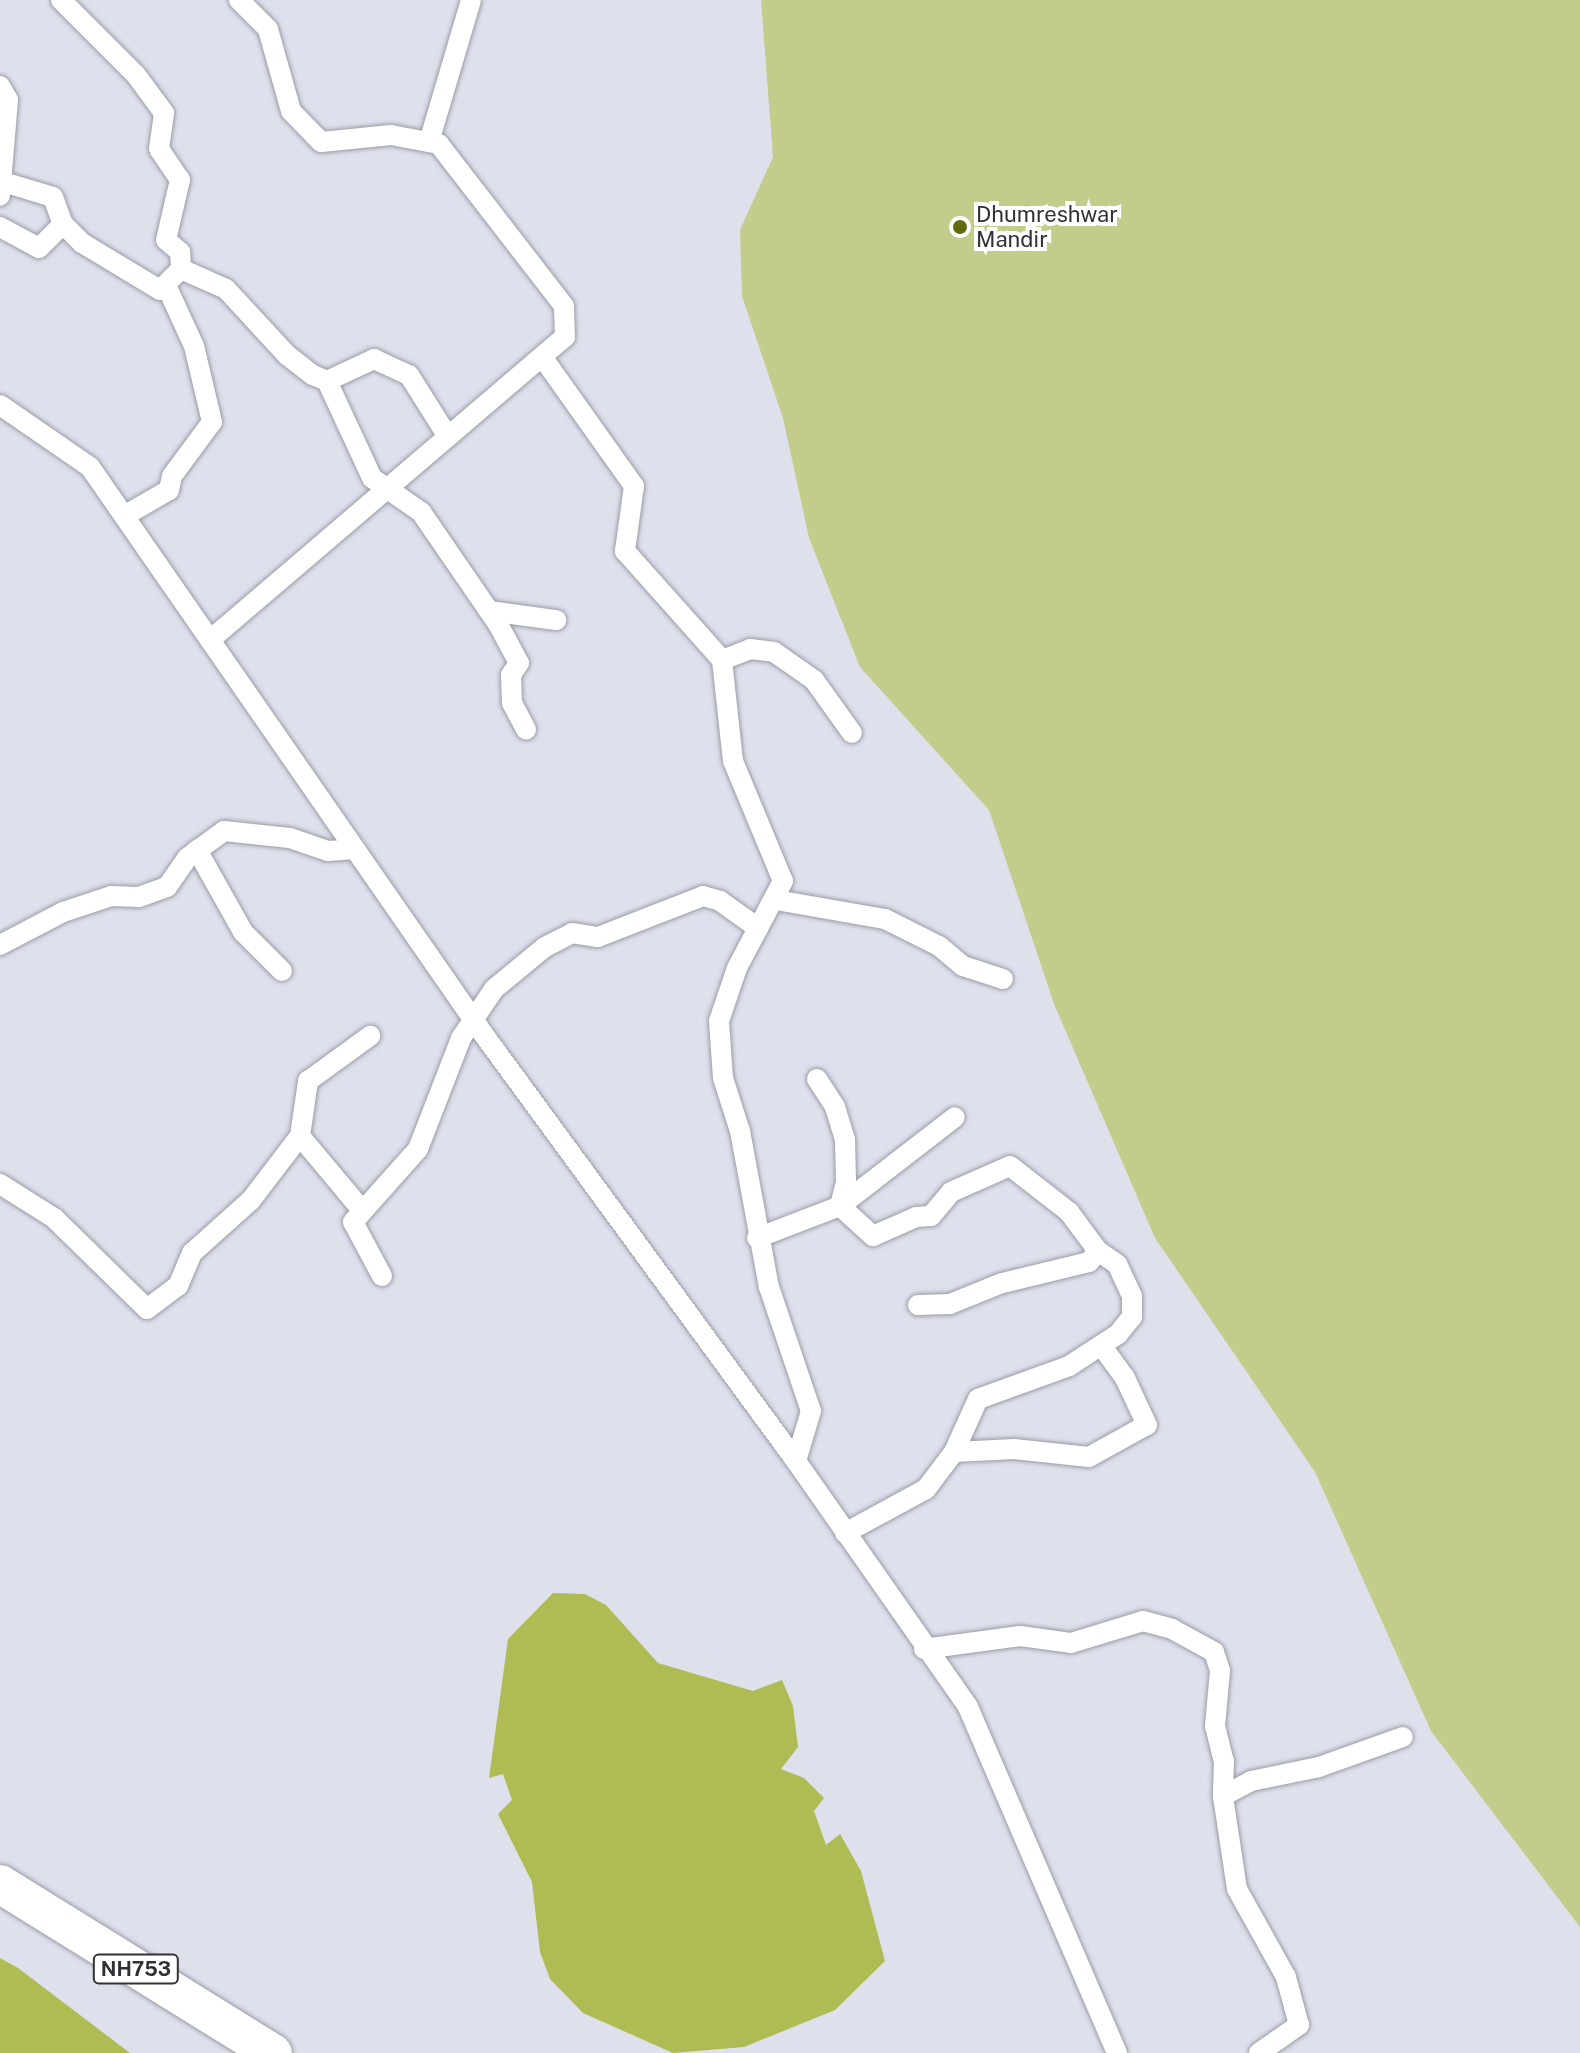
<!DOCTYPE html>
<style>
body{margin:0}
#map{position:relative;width:1580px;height:2053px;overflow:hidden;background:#dee0ec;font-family:"Public Sans",sans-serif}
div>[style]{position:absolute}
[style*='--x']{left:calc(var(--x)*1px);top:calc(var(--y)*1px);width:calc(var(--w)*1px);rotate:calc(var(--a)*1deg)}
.green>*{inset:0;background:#c3cc8a}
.water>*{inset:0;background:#afbb53}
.roads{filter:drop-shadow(0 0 2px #9a9ca7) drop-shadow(0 0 2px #9a9ca7)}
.street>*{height:20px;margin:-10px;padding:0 10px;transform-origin:10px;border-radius:10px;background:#fff}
.highway>*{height:38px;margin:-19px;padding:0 19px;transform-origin:19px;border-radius:19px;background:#fff}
.dots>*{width:22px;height:22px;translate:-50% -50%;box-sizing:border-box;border:4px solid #fff;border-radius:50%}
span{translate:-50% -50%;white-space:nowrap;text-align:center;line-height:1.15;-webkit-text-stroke:8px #fff;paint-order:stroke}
.shield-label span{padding:2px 6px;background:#fff;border:2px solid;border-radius:6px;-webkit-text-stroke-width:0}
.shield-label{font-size:20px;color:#303136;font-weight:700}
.poi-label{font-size:22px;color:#303136}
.left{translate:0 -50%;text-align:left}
</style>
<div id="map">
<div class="green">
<i style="clip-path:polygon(761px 0,1580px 0,1580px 1927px,1431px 1731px,1315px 1472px,1155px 1238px,1054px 1004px,989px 810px,860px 667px,809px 538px,783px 418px,742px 296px,740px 230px,773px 157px)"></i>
</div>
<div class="water">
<i style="clip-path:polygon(553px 1593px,585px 1594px,606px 1605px,658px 1663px,753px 1691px,782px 1680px,793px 1706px,798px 1747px,781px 1769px,804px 1778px,824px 1798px,814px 1811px,826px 1845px,840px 1834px,861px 1871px,885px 1961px,835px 2010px,744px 2047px,673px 2053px,583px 2013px,550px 1979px,540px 1952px,532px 1882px,498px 1814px,512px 1800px,503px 1774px,489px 1778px,508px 1639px)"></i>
<i style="clip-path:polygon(0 1958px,18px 1968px,130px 2053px,0 2053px)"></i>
</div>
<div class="roads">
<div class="street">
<i style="--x:0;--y:86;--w:16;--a:60"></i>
<i style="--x:8;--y:100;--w:96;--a:94.8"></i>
<i style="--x:429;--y:142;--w:148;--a:-73.5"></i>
<i style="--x:0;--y:181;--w:55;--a:16.8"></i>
<i style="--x:53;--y:197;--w:29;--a:70"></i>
<i style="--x:63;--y:224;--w:27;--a:45"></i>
<i style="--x:82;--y:243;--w:91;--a:31.1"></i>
<i style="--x:160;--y:290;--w:30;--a:-45"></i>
<i style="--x:181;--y:269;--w:17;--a:-93"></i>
<i style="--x:180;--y:252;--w:18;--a:-139"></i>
<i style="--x:166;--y:240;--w:62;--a:-76.9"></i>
<i style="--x:180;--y:180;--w:37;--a:-124"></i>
<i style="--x:159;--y:149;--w:36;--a:-82"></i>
<i style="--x:164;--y:113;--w:47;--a:-126.4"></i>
<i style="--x:136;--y:75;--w:106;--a:-135"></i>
<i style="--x:0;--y:227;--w:44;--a:28.3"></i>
<i style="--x:39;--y:248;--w:34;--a:-45"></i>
<i style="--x:181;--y:269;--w:49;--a:24"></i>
<i style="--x:226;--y:289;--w:90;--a:47.3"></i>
<i style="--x:287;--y:355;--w:33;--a:38"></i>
<i style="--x:313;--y:375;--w:15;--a:23"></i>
<i style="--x:327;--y:381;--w:52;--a:-25.1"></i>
<i style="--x:374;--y:359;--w:38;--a:25"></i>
<i style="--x:409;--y:375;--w:73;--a:57.8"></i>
<i style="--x:543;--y:358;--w:157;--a:54.6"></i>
<i style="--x:634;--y:486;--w:66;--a:97.9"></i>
<i style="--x:625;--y:551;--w:146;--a:48.3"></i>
<i style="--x:722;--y:660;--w:102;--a:83.8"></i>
<i style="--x:733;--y:761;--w:130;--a:67.4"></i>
<i style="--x:783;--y:881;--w:98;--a:117.9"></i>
<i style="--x:737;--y:968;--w:56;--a:108.8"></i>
<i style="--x:719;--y:1021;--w:57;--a:86"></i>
<i style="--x:723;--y:1078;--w:56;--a:72.2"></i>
<i style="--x:740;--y:1131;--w:159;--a:79.5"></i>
<i style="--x:769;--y:1287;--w:131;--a:71.3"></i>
<i style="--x:811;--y:1411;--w:52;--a:106.7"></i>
<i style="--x:327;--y:381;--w:107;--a:65.1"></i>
<i style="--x:372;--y:478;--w:60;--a:34.8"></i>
<i style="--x:421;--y:512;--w:136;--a:55.5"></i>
<i style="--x:498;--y:624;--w:44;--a:61.7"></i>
<i style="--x:519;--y:663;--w:14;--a:124"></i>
<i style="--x:511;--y:675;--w:28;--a:88"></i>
<i style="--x:512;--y:703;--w:30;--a:62"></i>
<i style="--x:0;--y:405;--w:109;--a:34.6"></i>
<i style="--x:90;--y:467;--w:691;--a:55.25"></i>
<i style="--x:484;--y:1035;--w:528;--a:53.78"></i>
<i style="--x:796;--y:1461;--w:300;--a:55"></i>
<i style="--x:968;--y:1707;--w:377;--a:66.7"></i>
<i style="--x:124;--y:516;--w:52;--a:-30"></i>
<i style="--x:169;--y:490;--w:14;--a:-78"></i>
<i style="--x:172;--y:476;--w:67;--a:-53.5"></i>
<i style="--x:212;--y:422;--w:78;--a:-103.3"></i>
<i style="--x:194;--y:346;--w:67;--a:-114.7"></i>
<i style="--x:489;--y:611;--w:68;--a:7.7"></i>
<i style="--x:210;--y:640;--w:467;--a:-40.5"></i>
<i style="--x:565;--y:337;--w:31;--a:-92"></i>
<i style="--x:564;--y:306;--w:205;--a:-127.7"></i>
<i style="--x:439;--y:144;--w:49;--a:-169.4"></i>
<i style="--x:391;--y:135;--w:70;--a:174.3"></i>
<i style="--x:321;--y:142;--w:43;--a:-134.1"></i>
<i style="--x:291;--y:111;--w:85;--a:-105.7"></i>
<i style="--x:268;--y:29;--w:41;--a:-135"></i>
<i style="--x:722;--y:660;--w:30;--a:-21"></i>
<i style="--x:750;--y:649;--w:24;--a:7"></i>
<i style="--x:774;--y:652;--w:49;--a:35"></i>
<i style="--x:814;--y:680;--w:65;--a:54.4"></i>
<i style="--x:197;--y:850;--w:94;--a:60.7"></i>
<i style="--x:243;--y:932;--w:55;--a:45"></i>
<i style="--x:776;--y:900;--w:111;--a:9.9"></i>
<i style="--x:885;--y:919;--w:60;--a:26.6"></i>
<i style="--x:939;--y:946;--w:31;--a:40"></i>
<i style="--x:963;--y:966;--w:42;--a:18"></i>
<i style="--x:0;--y:945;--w:71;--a:-27.6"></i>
<i style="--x:63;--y:912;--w:51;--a:-18.4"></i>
<i style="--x:111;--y:896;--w:28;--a:2"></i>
<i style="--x:139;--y:897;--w:30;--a:-20"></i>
<i style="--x:167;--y:887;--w:35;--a:-55"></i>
<i style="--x:187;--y:858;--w:46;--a:-36.1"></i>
<i style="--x:224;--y:831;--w:66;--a:6.1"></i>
<i style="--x:290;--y:838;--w:40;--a:18.9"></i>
<i style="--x:328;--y:851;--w:27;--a:-4"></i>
<i style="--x:817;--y:1079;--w:33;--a:57"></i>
<i style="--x:835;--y:1107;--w:34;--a:73"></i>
<i style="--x:845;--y:1140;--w:42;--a:88.6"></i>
<i style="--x:846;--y:1182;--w:25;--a:104"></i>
<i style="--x:840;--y:1206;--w:45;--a:42.3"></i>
<i style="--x:873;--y:1236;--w:47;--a:-23.8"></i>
<i style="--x:916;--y:1217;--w:15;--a:-4"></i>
<i style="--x:931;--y:1216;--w:31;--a:-50"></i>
<i style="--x:951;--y:1192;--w:64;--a:-23.8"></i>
<i style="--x:1010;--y:1166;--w:75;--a:37.9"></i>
<i style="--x:1069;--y:1212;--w:49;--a:53.4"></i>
<i style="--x:1098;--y:1251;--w:14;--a:129"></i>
<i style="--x:1089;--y:1262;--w:89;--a:166.4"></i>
<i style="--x:1002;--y:1283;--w:56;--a:158"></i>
<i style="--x:950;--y:1304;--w:32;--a:178"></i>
<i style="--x:0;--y:1184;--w:64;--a:32.2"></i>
<i style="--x:54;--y:1218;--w:130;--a:44.4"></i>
<i style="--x:147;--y:1309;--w:39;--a:-37"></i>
<i style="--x:178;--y:1286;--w:36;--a:-67"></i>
<i style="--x:192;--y:1253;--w:79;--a:-41.9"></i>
<i style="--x:251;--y:1200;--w:81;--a:-52.6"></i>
<i style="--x:361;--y:1209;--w:95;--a:-129.9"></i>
<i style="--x:300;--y:1136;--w:56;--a:-81.7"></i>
<i style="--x:308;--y:1081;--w:77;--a:-36"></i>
<i style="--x:757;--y:1238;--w:89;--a:-21.1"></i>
<i style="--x:840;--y:1206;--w:145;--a:-37.7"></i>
<i style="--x:382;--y:1276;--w:61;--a:-118.2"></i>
<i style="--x:353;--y:1222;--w:98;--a:-48.3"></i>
<i style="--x:418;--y:1149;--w:119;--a:-68.8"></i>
<i style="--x:461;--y:1038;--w:59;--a:-56"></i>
<i style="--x:494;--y:989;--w:66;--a:-39.5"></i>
<i style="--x:545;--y:947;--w:30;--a:-27"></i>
<i style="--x:572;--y:933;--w:26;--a:9"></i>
<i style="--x:598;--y:937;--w:113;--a:-21.3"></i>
<i style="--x:703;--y:896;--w:18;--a:16"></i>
<i style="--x:720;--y:901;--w:47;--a:35.4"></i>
<i style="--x:954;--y:1452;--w:60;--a:-2.9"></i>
<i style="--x:1014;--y:1449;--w:75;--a:6.1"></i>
<i style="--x:1089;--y:1457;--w:66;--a:-28.9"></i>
<i style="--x:1147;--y:1425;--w:52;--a:-115.1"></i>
<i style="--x:1125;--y:1378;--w:37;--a:-126"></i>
<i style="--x:845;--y:1533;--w:92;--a:-28.5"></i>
<i style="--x:926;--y:1489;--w:46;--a:-52.9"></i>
<i style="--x:954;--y:1452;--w:58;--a:-65.6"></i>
<i style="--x:978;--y:1399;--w:97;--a:-19.9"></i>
<i style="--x:1069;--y:1366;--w:59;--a:-33.1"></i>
<i style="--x:1118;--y:1334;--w:22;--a:-51"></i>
<i style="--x:1132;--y:1317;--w:21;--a:-90"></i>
<i style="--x:1132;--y:1296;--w:35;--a:-115"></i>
<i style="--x:1117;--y:1264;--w:23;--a:-146"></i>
<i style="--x:924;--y:1649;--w:97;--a:-7.7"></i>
<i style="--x:1020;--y:1636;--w:51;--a:7.8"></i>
<i style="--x:1071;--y:1643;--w:75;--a:-17"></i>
<i style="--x:1143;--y:1621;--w:30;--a:15"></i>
<i style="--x:1172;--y:1629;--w:48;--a:28.7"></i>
<i style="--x:1214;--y:1652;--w:20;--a:72"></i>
<i style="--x:1220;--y:1671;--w:55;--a:95.2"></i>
<i style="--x:1215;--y:1726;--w:36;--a:76"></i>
<i style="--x:1224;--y:1761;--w:35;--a:92"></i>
<i style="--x:1259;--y:2053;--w:49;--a:-35"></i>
<i style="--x:1299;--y:2025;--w:50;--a:-105.2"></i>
<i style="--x:1286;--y:1977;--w:101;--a:-119.1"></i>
<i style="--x:1237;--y:1889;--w:94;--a:-98.6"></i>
<i style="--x:1223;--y:1796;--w:32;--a:-28"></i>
<i style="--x:1251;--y:1781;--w:69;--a:-11.6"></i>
<i style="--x:1319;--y:1767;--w:89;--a:-19.7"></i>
</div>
<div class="highway">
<i style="--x:0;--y:1884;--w:321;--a:31.8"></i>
</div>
</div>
<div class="dots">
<i style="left:960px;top:227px;background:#626a0d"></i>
</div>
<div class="shield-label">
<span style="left:136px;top:1969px">NH753</span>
</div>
<div class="poi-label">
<span class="left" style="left:976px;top:227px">Dhumreshwar<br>Mandir</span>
</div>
</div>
